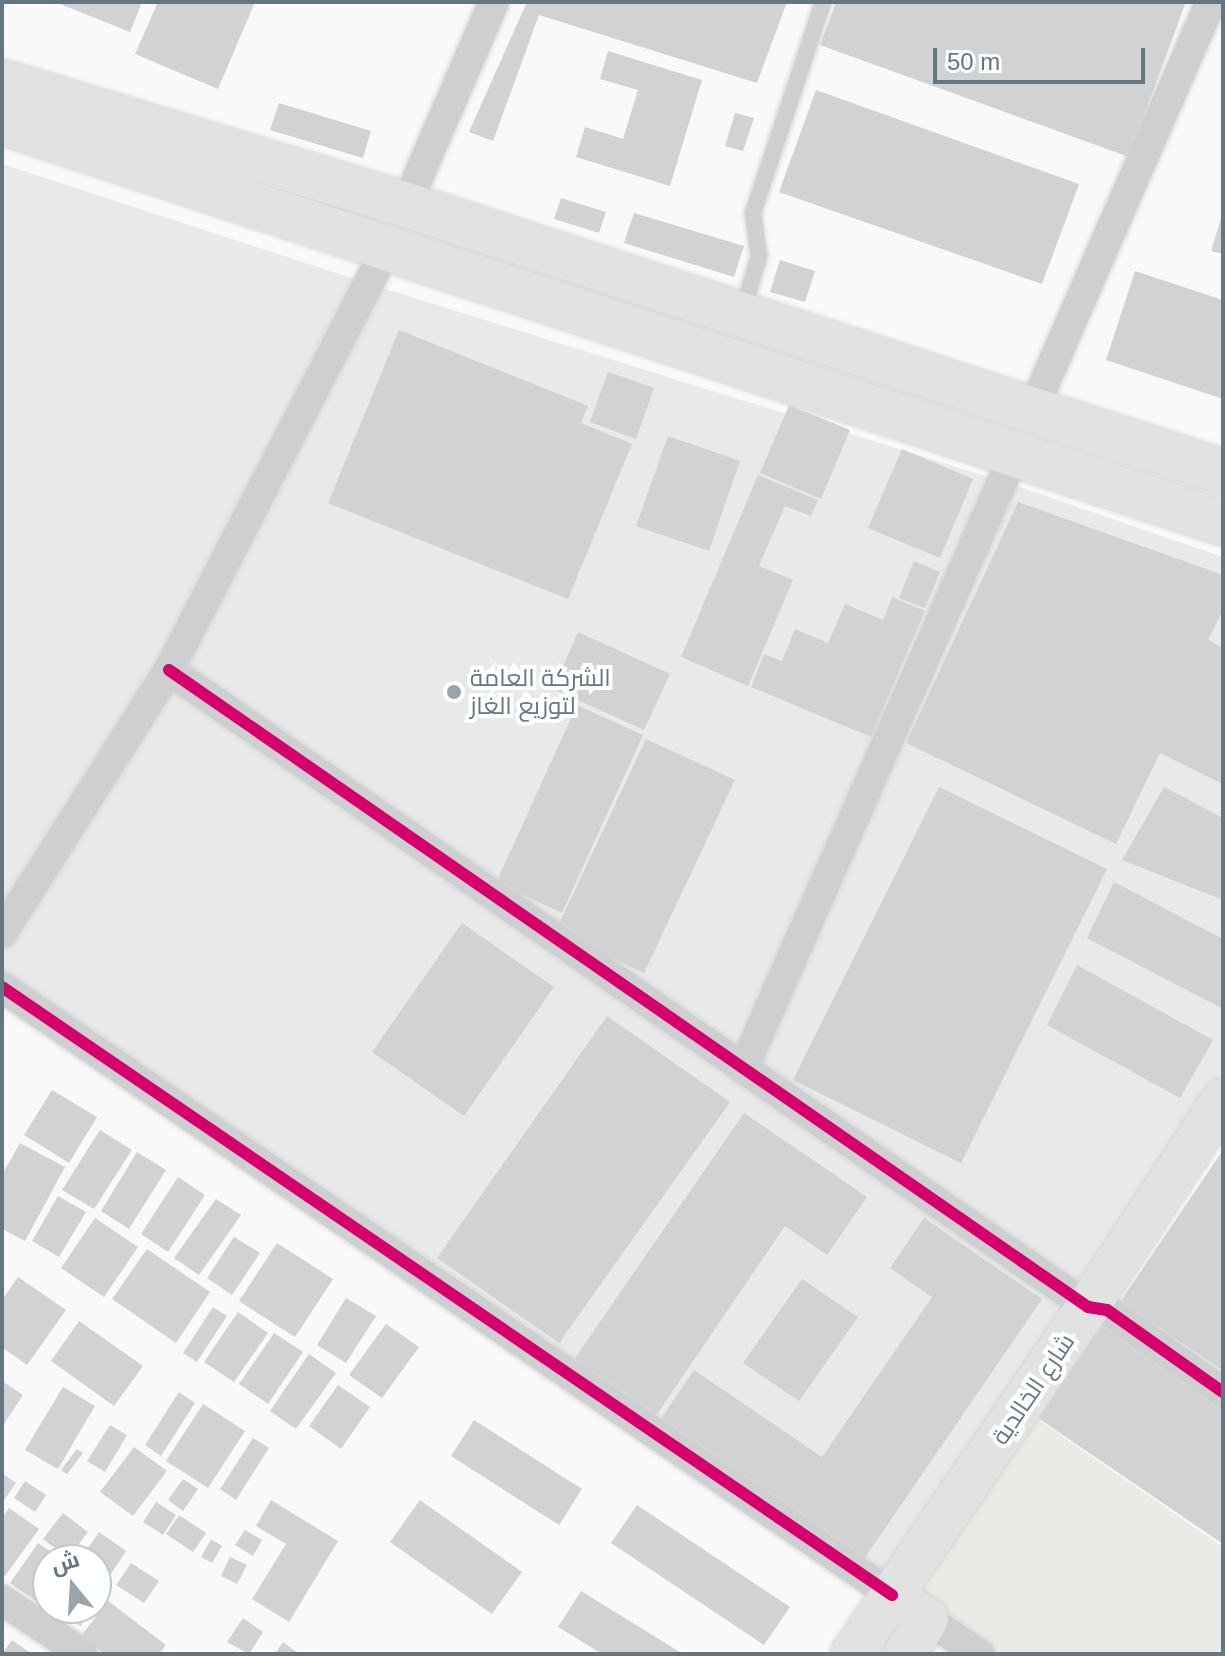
<!DOCTYPE html>
<meta charset="utf-8">
<style>
body{margin:0}
#map{position:relative;width:1225px;height:1656px;overflow:hidden;background:#f9f9f9;font-family:Helvetica,Cairo,sans-serif}
div>[style]{position:absolute}
[style*='--x']{left:calc(var(--x)*1px);top:calc(var(--y)*1px);width:calc(var(--w)*1px);rotate:calc(var(--a)*1deg)}
.built>*{inset:0;background:#e8e9e9}
.green>*{inset:0;background:#e8ebe6}
.building>*{inset:0;background:#d0d2d3}
.roads{filter:drop-shadow(0 0 2px #d5d6d7) drop-shadow(0 0 2px #d5d6d7)}
.service>*{height:16px;margin:-8px;padding:0 8px;transform-origin:8px;border-radius:8px;background:#cecfd0}
.minor>*{height:30px;margin:-15px;padding:0 15px;transform-origin:15px;border-radius:15px;background:#cecfd0}
.secondary>*{height:42px;margin:-21px;padding:0 21px;transform-origin:21px;border-radius:21px;background:#e1e2e2}
.primary>*{height:44px;margin:-22px;padding:0 22px;transform-origin:22px;border-radius:22px;background:#e1e2e2}
.cycleway>*{height:12px;margin:-6px;padding:0 6px;transform-origin:6px;border-radius:6px;background:#d6006c}
.dots>*{width:22px;height:22px;translate:-50% -50%;box-sizing:border-box;border:4px solid #fff;border-radius:50%}
span{translate:-50% -50%;white-space:nowrap;text-align:center;line-height:1.15;-webkit-text-stroke:8px #fff;paint-order:stroke}
.poi-label{font-size:24px;color:#657683}
.left{translate:0 -50%;text-align:left}
.street-label{font-size:24px;color:#657683}
.frame{position:absolute;inset:0;border:4px solid #657683;pointer-events:none}
.north{position:absolute;left:32px;top:1544px;width:80px;height:80px;box-sizing:border-box;background:#fff;border:2px solid #c1c8cd;border-radius:50%;rotate:342deg;font-size:22px;font-weight:700;line-height:32px;text-align:center;color:#657683}
.north::after{content:'';display:block;margin:auto;width:28px;height:36px;background:#99a4ac;clip-path:polygon(50% 0,100% 100%,50% 72%,0 100%)}
.scale{position:absolute;left:933px;top:48px;width:212px;height:36px;box-sizing:border-box;border:4px solid #657683;border-top:0;padding-left:10px;font-size:24px;line-height:28px;white-space:nowrap;color:#657683;-webkit-text-stroke:6px #fff;paint-order:stroke}
</style>
<div id="map">
<div class="built">
<i style="clip-path:polygon(2px 164px,373px 285px,1014px 485px,1223px 557px,1223px 1100px,892px 1595px,2px 987px)"></i>
</div>
<div class="green">
<i style="clip-path:polygon(1020px 1407px,1223px 1547px,1223px 1654px,979px 1654px,892px 1595px)"></i>
</div>
<div class="building">
<i style="clip-path:polygon(55px 2px,142px 2px,130px 32px)"></i>
<i style="clip-path:polygon(158px 2px,255px 2px,218px 89px,135px 54px)"></i>
<i style="clip-path:polygon(527px 2px,787px 2px,757px 83px,539px 15px,493px 141px,469px 132px)"></i>
<i style="clip-path:polygon(836px 2px,1186px 2px,1129px 157px,820px 45px)"></i>
<i style="clip-path:polygon(608px 51px,702px 80px,670px 186px,576px 157px,585px 127px,623px 139px,638px 90px,600px 79px)"></i>
<i style="clip-path:polygon(816px 90px,1079px 184px,1042px 284px,779px 192px)"></i>
<i style="clip-path:polygon(279px 103px,371px 131px,363px 158px,270px 130px)"></i>
<i style="clip-path:polygon(735px 113px,754px 118px,743px 151px,725px 146px)"></i>
<i style="clip-path:polygon(561px 198px,606px 212px,599px 233px,554px 219px)"></i>
<i style="clip-path:polygon(1223px 212px,1223px 254px,1211px 251px)"></i>
<i style="clip-path:polygon(634px 213px,744px 246px,734px 277px,624px 243px)"></i>
<i style="clip-path:polygon(780px 260px,815px 271px,805px 302px,770px 292px)"></i>
<i style="clip-path:polygon(1135px 271px,1223px 300px,1223px 399px,1106px 360px)"></i>
<i style="clip-path:polygon(399px 330px,588px 406px,581px 423px,632px 444px,568px 599px,328px 503px)"></i>
<i style="clip-path:polygon(608px 372px,654px 388px,636px 439px,590px 422px)"></i>
<i style="clip-path:polygon(789px 405px,850px 430px,821px 499px,760px 473px)"></i>
<i style="clip-path:polygon(668px 436px,740px 461px,709px 551px,636px 526px)"></i>
<i style="clip-path:polygon(902px 449px,973px 479px,940px 558px,868px 528px)"></i>
<i style="clip-path:polygon(758px 475px,818px 500px,811px 516px,785px 506px,759px 566px,793px 580px,748px 686px,681px 657px)"></i>
<i style="clip-path:polygon(1018px 502px,1223px 575px,1223px 610px,1208px 640px,1223px 648px,1223px 784px,1160px 753px,1116px 844px,906px 743px)"></i>
<i style="clip-path:polygon(914px 561px,940px 572px,925px 608px,899px 598px)"></i>
<i style="clip-path:polygon(892px 597px,925px 611px,871px 737px,751px 687px,764px 654px,782px 661px,795px 629px,828px 643px,845px 604px,883px 620px)"></i>
<i style="clip-path:polygon(578px 632px,670px 674px,644px 730px,553px 689px)"></i>
<i style="clip-path:polygon(577px 705px,643px 735px,562px 913px,496px 883px)"></i>
<i style="clip-path:polygon(646px 739px,735px 780px,644px 973px,555px 932px)"></i>
<i style="clip-path:polygon(939px 787px,1107px 869px,961px 1163px,793px 1080px)"></i>
<i style="clip-path:polygon(1164px 787px,1223px 818px,1223px 900px,1122px 860px)"></i>
<i style="clip-path:polygon(1114px 882px,1223px 939px,1223px 1009px,1087px 938px)"></i>
<i style="clip-path:polygon(462px 923px,554px 987px,464px 1116px,372px 1052px)"></i>
<i style="clip-path:polygon(1077px 965px,1213px 1040px,1180px 1098px,1047px 1025px)"></i>
<i style="clip-path:polygon(607px 1016px,730px 1102px,559px 1343px,437px 1258px)"></i>
<i style="clip-path:polygon(52px 1090px,97px 1117px,69px 1163px,24px 1135px)"></i>
<i style="clip-path:polygon(744px 1113px,867px 1197px,827px 1255px,785px 1226px,655px 1417px,573px 1361px)"></i>
<i style="clip-path:polygon(100px 1130px,132px 1150px,94px 1209px,62px 1190px)"></i>
<i style="clip-path:polygon(20px 1143px,65px 1167px,25px 1241px,2px 1229px,2px 1175px)"></i>
<i style="clip-path:polygon(1223px 1150px,1223px 1371px,1120px 1302px)"></i>
<i style="clip-path:polygon(137px 1152px,166px 1170px,129px 1229px,101px 1211px)"></i>
<i style="clip-path:polygon(178px 1177px,205px 1195px,168px 1252px,141px 1234px)"></i>
<i style="clip-path:polygon(58px 1196px,86px 1212px,59px 1257px,32px 1241px)"></i>
<i style="clip-path:polygon(216px 1199px,241px 1215px,199px 1275px,174px 1258px)"></i>
<i style="clip-path:polygon(95px 1218px,138px 1247px,104px 1297px,61px 1268px)"></i>
<i style="clip-path:polygon(924px 1218px,1042px 1299px,864px 1559px,660px 1420px,694px 1370px,822px 1457px,932px 1297px,890px 1268px)"></i>
<i style="clip-path:polygon(234px 1237px,260px 1253px,232px 1295px,207px 1278px)"></i>
<i style="clip-path:polygon(277px 1243px,333px 1279px,295px 1337px,239px 1301px)"></i>
<i style="clip-path:polygon(147px 1249px,210px 1292px,176px 1343px,112px 1299px)"></i>
<i style="clip-path:polygon(18px 1277px,66px 1310px,27px 1365px,2px 1347px,2px 1300px)"></i>
<i style="clip-path:polygon(802px 1279px,858px 1317px,799px 1401px,743px 1363px)"></i>
<i style="clip-path:polygon(346px 1298px,376px 1316px,346px 1363px,317px 1345px)"></i>
<i style="clip-path:polygon(213px 1307px,227px 1316px,197px 1362px,183px 1353px)"></i>
<i style="clip-path:polygon(238px 1312px,268px 1333px,234px 1382px,204px 1362px)"></i>
<i style="clip-path:polygon(1097px 1313px,1223px 1398px,1223px 1544px,1029px 1412px)"></i>
<i style="clip-path:polygon(79px 1321px,143px 1366px,114px 1406px,51px 1361px)"></i>
<i style="clip-path:polygon(386px 1324px,419px 1347px,382px 1398px,349px 1375px)"></i>
<i style="clip-path:polygon(274px 1333px,303px 1352px,268px 1404px,239px 1384px)"></i>
<i style="clip-path:polygon(309px 1354px,336px 1373px,296px 1429px,270px 1411px)"></i>
<i style="clip-path:polygon(2px 1381px,23px 1395px,2px 1427px)"></i>
<i style="clip-path:polygon(338px 1385px,370px 1407px,341px 1449px,309px 1426px)"></i>
<i style="clip-path:polygon(63px 1387px,95px 1406px,58px 1469px,25px 1450px)"></i>
<i style="clip-path:polygon(179px 1392px,195px 1403px,161px 1456px,145px 1445px)"></i>
<i style="clip-path:polygon(203px 1404px,245px 1431px,208px 1488px,166px 1461px)"></i>
<i style="clip-path:polygon(474px 1420px,582px 1489px,559px 1525px,451px 1456px)"></i>
<i style="clip-path:polygon(110px 1425px,127px 1435px,105px 1472px,87px 1461px)"></i>
<i style="clip-path:polygon(253px 1438px,269px 1448px,236px 1500px,220px 1489px)"></i>
<i style="clip-path:polygon(134px 1447px,167px 1471px,133px 1516px,100px 1492px)"></i>
<i style="clip-path:polygon(77px 1449px,83px 1453px,67px 1474px,61px 1470px)"></i>
<i style="clip-path:polygon(2px 1473px,16px 1483px,2px 1503px)"></i>
<i style="clip-path:polygon(183px 1479px,198px 1489px,183px 1511px,168px 1500px)"></i>
<i style="clip-path:polygon(25px 1481px,46px 1495px,35px 1512px,14px 1498px)"></i>
<i style="clip-path:polygon(271px 1500px,338px 1541px,289px 1622px,252px 1599px,286px 1544px,256px 1526px)"></i>
<i style="clip-path:polygon(420px 1500px,522px 1572px,492px 1614px,390px 1542px)"></i>
<i style="clip-path:polygon(156px 1502px,176px 1515px,163px 1535px,143px 1522px)"></i>
<i style="clip-path:polygon(637px 1505px,790px 1607px,764px 1645px,611px 1543px)"></i>
<i style="clip-path:polygon(9px 1508px,39px 1529px,5px 1576px,2px 1573px,2px 1518px)"></i>
<i style="clip-path:polygon(63px 1513px,88px 1532px,68px 1558px,43px 1539px)"></i>
<i style="clip-path:polygon(179px 1515px,206px 1533px,193px 1552px,166px 1534px)"></i>
<i style="clip-path:polygon(245px 1530px,262px 1540px,253px 1556px,235px 1545px)"></i>
<i style="clip-path:polygon(99px 1532px,126px 1551px,103px 1586px,96px 1581px,96px 1560px,80px 1560px)"></i>
<i style="clip-path:polygon(211px 1539px,222px 1546px,212px 1563px,201px 1557px)"></i>
<i style="clip-path:polygon(38px 1543px,63px 1560px,48px 1560px,48px 1593px,40px 1604px,10px 1583px)"></i>
<i style="clip-path:polygon(230px 1557px,247px 1565px,237px 1584px,221px 1576px)"></i>
<i style="clip-path:polygon(131px 1563px,159px 1581px,144px 1603px,116px 1585px)"></i>
<i style="clip-path:polygon(581px 1591px,683px 1654px,602px 1654px,558px 1627px)"></i>
<i style="clip-path:polygon(108px 1601px,166px 1645px,159px 1654px,104px 1654px,81px 1636px)"></i>
<i style="clip-path:polygon(60px 1608px,89px 1608px,81px 1626px,57px 1615px)"></i>
<i style="clip-path:polygon(243px 1618px,263px 1632px,249px 1654px,227px 1642px)"></i>
<i style="clip-path:polygon(12px 1640px,32px 1654px,2px 1654px)"></i>
<i style="clip-path:polygon(283px 1642px,299px 1654px,275px 1654px)"></i>
</div>
<div class="roads">
<div class="service">
<i style="--x:742;--y:314;--w:60;--a:-73.7"></i>
<i style="--x:759;--y:256;--w:43;--a:-97.9"></i>
<i style="--x:753;--y:213;--w:222;--a:-71.6"></i>
</div>
<div class="minor">
<i style="--x:406;--y:205;--w:221;--a:-66.6"></i>
<i style="--x:1033;--y:409;--w:444;--a:-66.4"></i>
<i style="--x:169;--y:670;--w:1118;--a:34.73"></i>
<i style="--x:1088;--y:1307;--w:19;--a:9"></i>
<i style="--x:1107;--y:1310;--w:142;--a:35.3"></i>
<i style="--x:2;--y:933;--w:312;--a:-57.6"></i>
<i style="--x:169;--y:670;--w:475;--a:-62.7"></i>
<i style="--x:2;--y:987;--w:1078;--a:34.34"></i>
<i style="--x:743;--y:1069;--w:671;--a:-66.18"></i>
<i style="--x:2;--y:1600;--w:97;--a:33.7"></i>
<i style="--x:927;--y:1619;--w:63;--a:33.9"></i>
</div>
<div class="secondary">
<i style="--x:892;--y:1595;--w:42;--a:34.4"></i>
<i style="--x:927;--y:1619;--w:41;--a:122.2"></i>
<i style="--x:852;--y:1654;--w:420;--a:-55.8"></i>
<i style="--x:1088;--y:1307;--w:247;--a:-56.9"></i>
</div>
<div class="primary">
<i style="--x:2;--y:82;--w:422;--a:16.9"></i>
<i style="--x:406;--y:205;--w:860;--a:18.1"></i>
<i style="--x:2;--y:122;--w:1285;--a:18.18"></i>
</div>
</div>
<div class="cycleway">
<i style="--x:169;--y:670;--w:1118;--a:34.73"></i>
<i style="--x:1088;--y:1307;--w:19;--a:9"></i>
<i style="--x:1107;--y:1310;--w:142;--a:35.3"></i>
<i style="--x:2;--y:987;--w:1078;--a:34.34"></i>
</div>
<div class="dots">
<i style="left:454px;top:692px;background:#99a4ac"></i>
</div>
<div class="poi-label">
<span class="left" style="left:470px;top:692px">الشركة العامة<br>لتوزيع الغاز</span>
</div>
<div class="street-label">
<span style="left:1033px;top:1389px;rotate:-56deg">شارع الخالدية</span>
</div>
<div class="frame"></div>
<div class="north">ش</div>
<div class="scale">50 m</div>
</div>
